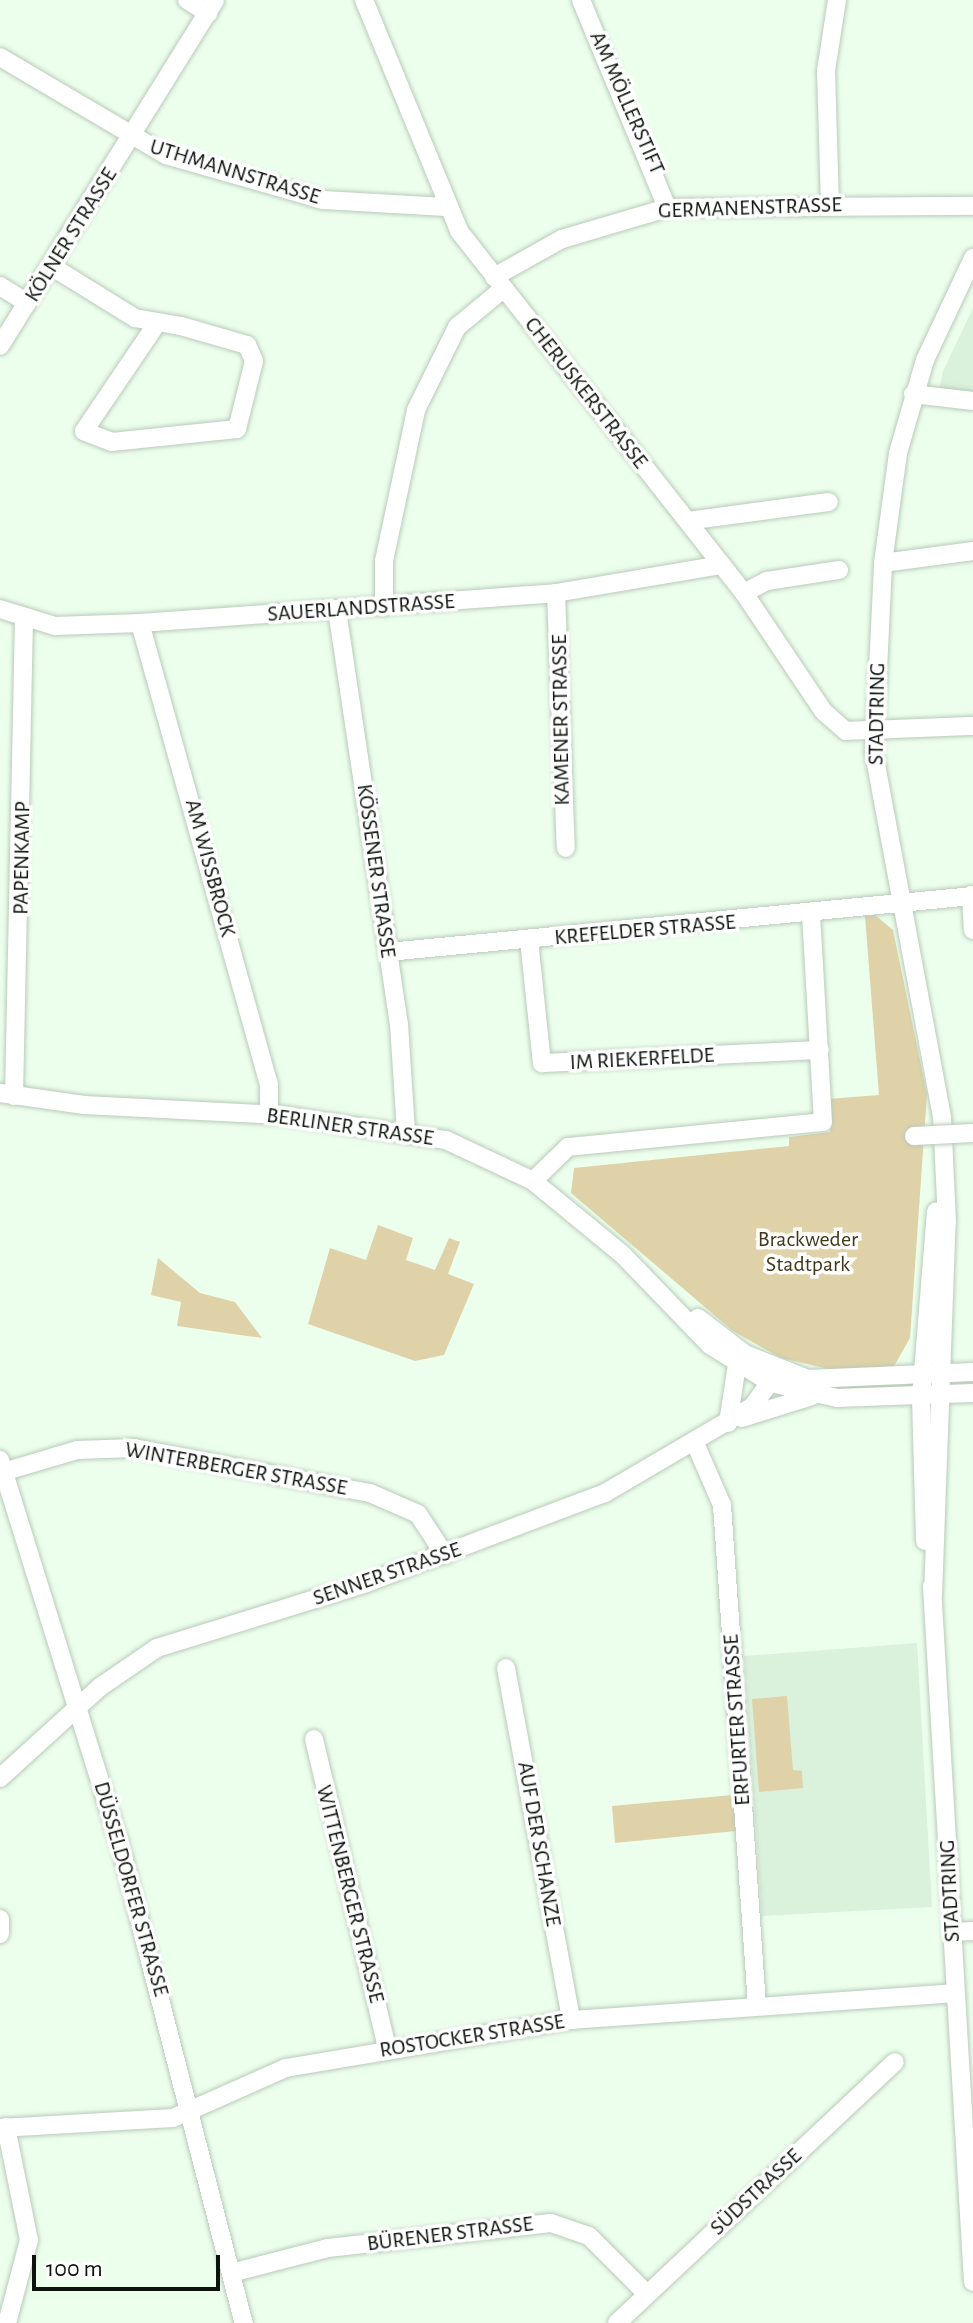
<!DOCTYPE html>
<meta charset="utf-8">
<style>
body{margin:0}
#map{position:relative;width:973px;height:2323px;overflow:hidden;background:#ecffed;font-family:"Alegreya Sans",sans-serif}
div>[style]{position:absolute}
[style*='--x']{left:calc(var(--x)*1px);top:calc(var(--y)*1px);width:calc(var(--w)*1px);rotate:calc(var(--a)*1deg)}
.built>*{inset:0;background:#daf1db}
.green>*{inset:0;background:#e0d2a8}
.roads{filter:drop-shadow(0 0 2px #b9cab9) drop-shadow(0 0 2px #b9cab9)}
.minor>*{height:18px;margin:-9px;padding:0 9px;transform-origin:9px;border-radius:9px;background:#fff}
.bridges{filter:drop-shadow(0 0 2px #b9cab9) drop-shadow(0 0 2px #b9cab9)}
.minor-bridge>*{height:18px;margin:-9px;padding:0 9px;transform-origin:9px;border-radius:9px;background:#fff}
span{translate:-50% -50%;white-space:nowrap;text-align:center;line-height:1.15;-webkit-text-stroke:7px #fff;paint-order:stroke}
.street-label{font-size:22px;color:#0c120c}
.park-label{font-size:22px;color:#423818}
.scale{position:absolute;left:32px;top:2255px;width:188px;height:36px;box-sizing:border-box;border:4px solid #0c120c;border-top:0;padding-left:10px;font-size:24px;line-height:28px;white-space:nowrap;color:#0c120c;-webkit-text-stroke:6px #fff;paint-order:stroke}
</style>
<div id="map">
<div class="built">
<i style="clip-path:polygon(973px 308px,973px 394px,938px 396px,943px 371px)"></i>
<i style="clip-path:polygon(917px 1643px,932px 1907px,762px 1916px,744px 1656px)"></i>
</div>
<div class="green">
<i style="clip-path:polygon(875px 915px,893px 930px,927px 1094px,910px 1338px,893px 1368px,829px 1369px,781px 1358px,733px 1331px,571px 1193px,574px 1168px,789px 1146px,789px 1137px,830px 1132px,828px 1099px,879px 1095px,865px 916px)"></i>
<i style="clip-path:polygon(378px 1225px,413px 1238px,406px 1260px,435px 1270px,449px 1238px,460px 1242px,448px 1274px,474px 1284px,444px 1355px,415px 1361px,308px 1324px,330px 1248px,366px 1260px)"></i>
<i style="clip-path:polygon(158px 1258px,200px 1293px,235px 1302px,262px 1338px,177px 1326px,181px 1302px,151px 1295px)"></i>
<i style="clip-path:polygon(787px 1696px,793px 1770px,802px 1771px,803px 1788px,759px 1792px,752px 1699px)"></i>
<i style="clip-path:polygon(733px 1795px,736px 1831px,615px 1843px,612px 1806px)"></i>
</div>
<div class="roads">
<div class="minor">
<i style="--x:187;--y:0;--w:25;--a:32"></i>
<i style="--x:364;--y:0;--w:250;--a:67.6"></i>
<i style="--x:459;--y:231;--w:461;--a:51.8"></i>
<i style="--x:744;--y:593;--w:143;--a:56.1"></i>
<i style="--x:824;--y:712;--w:29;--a:41"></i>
<i style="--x:846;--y:731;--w:127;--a:-2.3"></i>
<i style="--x:581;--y:0;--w:225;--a:67.5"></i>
<i style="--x:0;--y:57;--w:193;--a:30.6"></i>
<i style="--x:166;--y:155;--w:163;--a:16"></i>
<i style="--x:323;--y:200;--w:123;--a:3.3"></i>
<i style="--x:830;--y:205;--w:134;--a:-91.7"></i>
<i style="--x:826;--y:71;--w:72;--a:-81.2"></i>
<i style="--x:51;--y:266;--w:99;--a:31.8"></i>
<i style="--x:135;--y:318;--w:47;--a:9.9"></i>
<i style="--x:181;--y:326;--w:69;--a:16.1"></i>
<i style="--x:247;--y:345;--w:17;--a:66"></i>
<i style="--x:254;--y:361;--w:70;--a:104"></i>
<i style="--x:237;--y:429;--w:126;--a:174.1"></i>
<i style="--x:112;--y:442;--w:30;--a:-159"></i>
<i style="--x:84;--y:431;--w:130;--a:-55.9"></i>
<i style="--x:494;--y:277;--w:78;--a:-29.2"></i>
<i style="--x:562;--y:239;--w:109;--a:-16.4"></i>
<i style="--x:667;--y:208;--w:306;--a:-0.4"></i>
<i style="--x:0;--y:286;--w:32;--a:32"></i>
<i style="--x:0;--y:346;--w:407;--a:-58.1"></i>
<i style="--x:913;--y:394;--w:60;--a:6.7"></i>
<i style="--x:688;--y:521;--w:142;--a:-7.7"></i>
<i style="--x:883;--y:563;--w:91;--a:-7.6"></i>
<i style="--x:556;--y:593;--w:255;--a:87.8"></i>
<i style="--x:744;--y:593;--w:26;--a:-28"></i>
<i style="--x:767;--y:581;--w:73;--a:-8.7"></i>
<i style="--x:384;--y:607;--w:46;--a:-90"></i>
<i style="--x:384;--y:561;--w:154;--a:-78"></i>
<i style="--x:416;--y:410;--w:93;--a:-63.7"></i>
<i style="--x:457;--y:327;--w:60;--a:-39.6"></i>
<i style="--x:0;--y:609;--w:58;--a:17.2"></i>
<i style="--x:55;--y:626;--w:85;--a:-2"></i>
<i style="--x:140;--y:623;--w:417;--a:-4.1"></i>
<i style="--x:556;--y:593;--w:168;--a:-9.6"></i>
<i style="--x:337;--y:610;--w:419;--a:81.5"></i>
<i style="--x:399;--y:1024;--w:109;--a:86.3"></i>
<i style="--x:140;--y:623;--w:479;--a:74.4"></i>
<i style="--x:269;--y:1084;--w:31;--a:90"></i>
<i style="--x:971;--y:895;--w:35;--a:87"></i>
<i style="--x:529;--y:940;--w:124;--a:84"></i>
<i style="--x:542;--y:1063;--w:278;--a:-2.7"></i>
<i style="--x:388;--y:952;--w:588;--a:-5.47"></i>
<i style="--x:0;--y:1093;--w:85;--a:8.1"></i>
<i style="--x:84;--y:1105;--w:196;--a:2.9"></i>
<i style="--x:280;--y:1115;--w:168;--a:8.6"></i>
<i style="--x:446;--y:1140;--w:96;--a:25.2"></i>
<i style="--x:533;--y:1181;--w:117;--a:39.4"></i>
<i style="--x:623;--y:1255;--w:125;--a:46"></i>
<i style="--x:710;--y:1345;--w:72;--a:31.9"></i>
<i style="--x:771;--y:1383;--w:68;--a:12.8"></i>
<i style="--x:837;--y:1398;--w:136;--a:-2.1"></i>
<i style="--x:14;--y:1096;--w:476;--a:-88.8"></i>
<i style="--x:533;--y:1181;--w:49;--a:-44.2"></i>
<i style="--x:568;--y:1147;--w:256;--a:-5.6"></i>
<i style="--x:823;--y:1122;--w:206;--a:-93.3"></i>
<i style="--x:698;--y:1318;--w:59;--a:37.5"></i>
<i style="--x:745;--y:1354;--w:68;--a:21.6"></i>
<i style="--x:808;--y:1379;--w:165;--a:-2.4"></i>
<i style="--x:742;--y:1418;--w:73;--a:-17.4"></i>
<i style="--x:728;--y:1423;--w:59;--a:-81.2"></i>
<i style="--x:695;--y:1443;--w:68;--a:66.5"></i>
<i style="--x:722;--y:1505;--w:498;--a:86"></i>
<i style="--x:0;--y:1460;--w:399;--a:72.7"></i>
<i style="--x:119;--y:1841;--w:498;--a:75.5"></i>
<i style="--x:3;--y:1472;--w:77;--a:-16.6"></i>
<i style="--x:77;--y:1450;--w:57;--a:-2"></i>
<i style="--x:134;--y:1448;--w:240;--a:10.8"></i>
<i style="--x:370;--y:1493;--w:52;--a:23.6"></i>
<i style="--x:418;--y:1514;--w:49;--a:56.6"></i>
<i style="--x:925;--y:1541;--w:144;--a:-91.6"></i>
<i style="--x:921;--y:1397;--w:186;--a:-85.4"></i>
<i style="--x:932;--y:1586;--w:697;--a:86.63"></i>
<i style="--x:933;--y:1595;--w:373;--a:-87.9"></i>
<i style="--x:947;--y:1222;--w:105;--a:-92.7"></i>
<i style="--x:942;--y:1117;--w:368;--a:-100.6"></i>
<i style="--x:874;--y:755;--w:192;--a:-87.3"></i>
<i style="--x:883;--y:563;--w:111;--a:-82.2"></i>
<i style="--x:898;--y:453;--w:97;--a:-73.8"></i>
<i style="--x:925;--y:360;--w:113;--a:-64.8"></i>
<i style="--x:506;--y:1668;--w:358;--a:79.5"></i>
<i style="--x:314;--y:1739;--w:318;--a:76.7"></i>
<i style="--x:0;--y:1778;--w:135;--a:-42.3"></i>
<i style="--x:100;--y:1687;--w:69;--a:-34.4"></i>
<i style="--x:157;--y:1648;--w:217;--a:-17.2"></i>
<i style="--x:364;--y:1584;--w:258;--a:-20.7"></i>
<i style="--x:605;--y:1493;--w:172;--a:-30.4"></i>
<i style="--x:753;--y:1406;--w:42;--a:-54.8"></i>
<i style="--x:0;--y:1919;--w:15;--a:90"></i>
<i style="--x:952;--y:1932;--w:21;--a:-3"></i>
<i style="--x:6;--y:2127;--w:115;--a:78.5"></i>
<i style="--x:29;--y:2240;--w:86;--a:104.8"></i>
<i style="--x:0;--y:2128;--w:173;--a:-3.3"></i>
<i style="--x:173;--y:2118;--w:124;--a:-23.9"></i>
<i style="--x:286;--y:2068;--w:289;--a:-9.6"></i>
<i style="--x:571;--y:2020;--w:385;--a:-4"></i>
<i style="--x:231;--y:2273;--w:100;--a:-14.5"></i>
<i style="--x:328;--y:2248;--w:224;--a:-6.4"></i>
<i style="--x:551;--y:2223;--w:40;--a:18.9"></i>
<i style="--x:589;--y:2236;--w:81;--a:45"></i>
<i style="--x:617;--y:2323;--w:381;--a:-43.2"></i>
</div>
</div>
<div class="bridges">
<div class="minor-bridge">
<i style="--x:914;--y:1136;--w:59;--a:-2.9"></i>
</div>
</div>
<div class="street-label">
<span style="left:627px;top:103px;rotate:66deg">AM MÖLLERSTIFT</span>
<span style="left:235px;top:172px;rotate:17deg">UTHMANNSTRASSE</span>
<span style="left:750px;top:208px;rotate:-2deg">GERMANENSTRASSE</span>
<span style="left:71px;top:235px;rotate:-58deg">KÖLNER STRASSE</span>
<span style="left:586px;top:393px;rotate:52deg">CHERUSKERSTRASSE</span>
<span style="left:361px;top:608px;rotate:-4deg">SAUERLANDSTRASSE</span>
<span style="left:877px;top:714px;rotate:-89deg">STADTRING</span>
<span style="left:561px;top:720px;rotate:-91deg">KAMENER STRASSE</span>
<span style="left:22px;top:858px;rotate:-89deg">PAPENKAMP</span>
<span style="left:210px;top:868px;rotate:75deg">AM WISSBROCK</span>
<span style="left:376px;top:871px;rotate:82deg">KÖSSENER STRASSE</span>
<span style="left:645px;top:930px;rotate:-5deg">KREFELDER STRASSE</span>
<span style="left:642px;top:1059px;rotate:-3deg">IM RIEKERFELDE</span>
<span style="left:350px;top:1127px;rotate:8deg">BERLINER STRASSE</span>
<span style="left:236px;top:1469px;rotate:10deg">WINTERBERGER STRASSE</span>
<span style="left:387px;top:1574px;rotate:-19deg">SENNER STRASSE</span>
<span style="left:737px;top:1720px;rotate:-94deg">ERFURTER STRASSE</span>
<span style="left:539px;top:1844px;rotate:80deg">AUF DER SCHANZE</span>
<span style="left:131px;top:1889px;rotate:74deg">DÜSSELDORFER STRASSE</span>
<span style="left:950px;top:1891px;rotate:-93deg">STADTRING</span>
<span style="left:350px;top:1894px;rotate:76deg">WITTENBERGER STRASSE</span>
<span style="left:472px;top:2036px;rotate:-9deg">ROSTOCKER STRASSE</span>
<span style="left:756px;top:2192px;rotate:-43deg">SÜDSTRASSE</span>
<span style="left:450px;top:2234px;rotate:-7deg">BÜRENER STRASSE</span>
</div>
<div class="park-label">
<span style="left:808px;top:1252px">Brackweder<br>Stadtpark</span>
</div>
<div class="scale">100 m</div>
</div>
